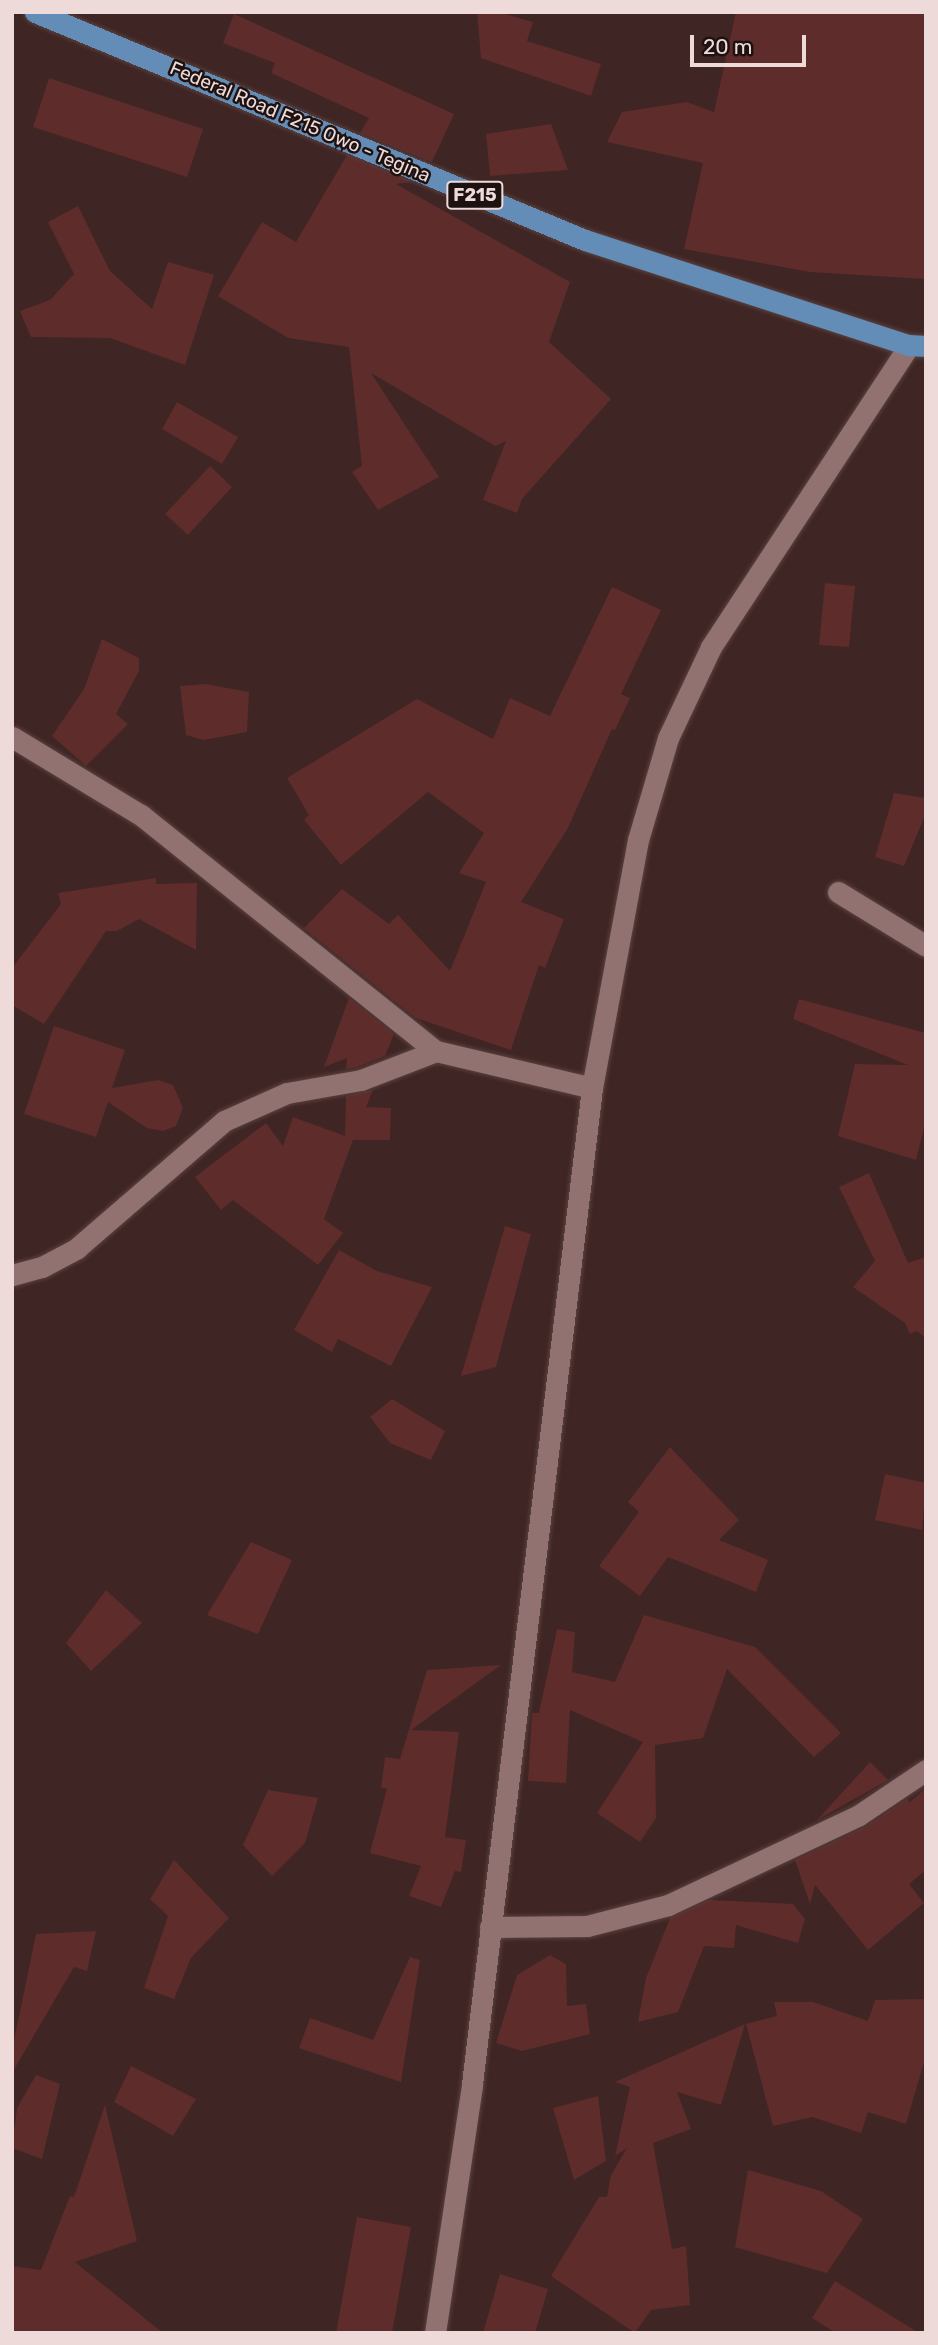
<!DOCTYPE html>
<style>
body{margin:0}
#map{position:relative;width:938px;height:2345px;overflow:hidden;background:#3f2523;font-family:Rubik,sans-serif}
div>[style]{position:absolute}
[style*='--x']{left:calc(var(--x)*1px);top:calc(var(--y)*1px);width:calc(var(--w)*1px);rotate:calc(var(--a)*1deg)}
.building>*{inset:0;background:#5e2c2b}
.roads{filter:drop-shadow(0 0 2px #594241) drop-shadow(0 0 2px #594241)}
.street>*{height:21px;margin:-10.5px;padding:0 10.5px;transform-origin:10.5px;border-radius:10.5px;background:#927270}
.secondary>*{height:21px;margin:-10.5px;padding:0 10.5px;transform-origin:10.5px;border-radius:10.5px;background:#927270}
.primary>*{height:21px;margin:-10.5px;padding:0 10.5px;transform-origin:10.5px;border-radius:10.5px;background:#638db7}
span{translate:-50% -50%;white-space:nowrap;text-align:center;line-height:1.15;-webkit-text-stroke:5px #1e1211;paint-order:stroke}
.shield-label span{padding:2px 5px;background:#1e1211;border:2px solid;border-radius:5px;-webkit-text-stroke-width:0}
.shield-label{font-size:18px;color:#eddad9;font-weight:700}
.street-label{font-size:19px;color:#eddad9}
.frame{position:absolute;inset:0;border:14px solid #eddad9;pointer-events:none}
.scale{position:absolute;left:690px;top:35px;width:116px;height:32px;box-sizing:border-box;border:4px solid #eddad9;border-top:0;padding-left:9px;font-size:21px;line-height:24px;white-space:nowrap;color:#eddad9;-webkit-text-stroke:5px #1e1211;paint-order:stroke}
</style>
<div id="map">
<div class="building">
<i style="clip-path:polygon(477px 12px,498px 12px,533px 22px,527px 41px,601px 64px,591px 96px,481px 58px)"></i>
<i style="clip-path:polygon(736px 12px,926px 12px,926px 279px,810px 272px,684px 249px,703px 163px,607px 142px,622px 112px,687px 102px,714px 112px)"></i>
<i style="clip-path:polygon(234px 14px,454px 114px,432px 162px,360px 133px,369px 118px,271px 73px,275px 63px,223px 43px)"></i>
<i style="clip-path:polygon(49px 78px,203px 129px,187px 177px,33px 127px)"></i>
<i style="clip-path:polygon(551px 124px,568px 170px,490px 176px,486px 134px)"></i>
<i style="clip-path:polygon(347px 155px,412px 182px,396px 184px,570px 282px,549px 342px,611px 399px,522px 499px,517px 513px,483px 500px,506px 441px,495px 446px,371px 373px,439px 477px,378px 510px,352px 472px,362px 466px,349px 347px,288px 338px,218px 296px,262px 222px,296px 242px)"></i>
<i style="clip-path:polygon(78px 206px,110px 271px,152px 309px,168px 262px,214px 275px,185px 365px,110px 338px,31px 337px,20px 311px,50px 300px,74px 274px,48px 222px)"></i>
<i style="clip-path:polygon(177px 402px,238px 437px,222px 464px,162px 429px)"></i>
<i style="clip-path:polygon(210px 466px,232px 487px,188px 535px,165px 514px)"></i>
<i style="clip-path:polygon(825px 583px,855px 586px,849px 647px,819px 645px)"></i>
<i style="clip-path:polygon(612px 587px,661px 610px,621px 694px,630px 698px,615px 730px,612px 729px,568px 828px,521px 902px,564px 919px,545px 968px,539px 965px,511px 1050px,416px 1018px,304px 928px,342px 889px,389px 924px,398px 915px,450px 971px,486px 882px,459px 873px,484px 833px,428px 792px,341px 865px,304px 820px,309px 815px,287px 778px,417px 699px,493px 739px,510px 698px,550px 716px)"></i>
<i style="clip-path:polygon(102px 639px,139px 658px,139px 671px,116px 714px,128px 724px,86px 766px,52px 736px,84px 689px)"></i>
<i style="clip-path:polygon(206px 684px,249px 692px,247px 732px,204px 740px,186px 735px,180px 686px)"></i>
<i style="clip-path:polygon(894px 793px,926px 798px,926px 813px,904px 866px,875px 857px)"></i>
<i style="clip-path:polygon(156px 878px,156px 884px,197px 883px,196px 950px,139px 919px,117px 931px,106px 931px,44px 1024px,12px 1005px,12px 968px,61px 904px,58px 893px)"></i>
<i style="clip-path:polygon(349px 998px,394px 1034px,385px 1056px,357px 1067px,346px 1069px,347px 1058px,324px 1067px)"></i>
<i style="clip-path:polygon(799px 999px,926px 1033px,926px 1120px,916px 1160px,838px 1136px,855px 1064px,908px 1065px,793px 1019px)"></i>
<i style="clip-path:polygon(54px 1026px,125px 1050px,112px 1088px,158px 1080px,173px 1085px,183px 1108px,176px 1126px,163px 1131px,147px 1128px,108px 1102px,96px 1137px,24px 1114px)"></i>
<i style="clip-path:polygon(373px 1090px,366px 1107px,391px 1108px,390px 1140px,353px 1140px,324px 1219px,343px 1233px,318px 1265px,233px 1200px,221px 1210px,195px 1177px,266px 1123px,283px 1146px,293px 1117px,345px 1136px,346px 1096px)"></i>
<i style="clip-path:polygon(869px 1173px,908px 1263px,926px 1257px,926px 1338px,917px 1331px,910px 1334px,905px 1323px,853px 1287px,875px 1261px,839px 1187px)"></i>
<i style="clip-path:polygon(505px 1226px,531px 1234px,496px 1367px,461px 1376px)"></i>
<i style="clip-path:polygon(339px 1250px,377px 1271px,432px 1287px,391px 1366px,338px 1339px,332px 1352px,294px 1330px)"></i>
<i style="clip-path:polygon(392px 1399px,445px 1431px,431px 1460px,390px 1443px,370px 1417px)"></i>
<i style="clip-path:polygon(670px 1447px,739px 1520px,719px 1540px,768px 1560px,756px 1592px,668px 1557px,640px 1596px,599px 1566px,639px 1512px,628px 1502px)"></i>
<i style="clip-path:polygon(885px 1474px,926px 1483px,922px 1530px,875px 1520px)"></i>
<i style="clip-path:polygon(251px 1542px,292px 1560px,258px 1634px,207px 1615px)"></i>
<i style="clip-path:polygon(106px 1590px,142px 1623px,91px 1671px,66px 1643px)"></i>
<i style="clip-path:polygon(644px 1615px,755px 1647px,841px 1733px,814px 1757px,727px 1669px,703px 1738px,655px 1745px,656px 1818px,640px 1842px,597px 1813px,643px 1742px,570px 1710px,566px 1783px,528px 1781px,532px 1713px,539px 1713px,557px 1629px,575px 1632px,572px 1672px,615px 1682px)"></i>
<i style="clip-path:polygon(501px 1665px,411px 1730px,459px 1732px,445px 1837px,466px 1840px,461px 1872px,455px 1871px,441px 1907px,409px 1896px,421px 1866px,370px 1853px,387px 1788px,381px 1788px,385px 1757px,400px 1759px,427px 1670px)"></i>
<i style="clip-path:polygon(870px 1762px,888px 1780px,817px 1820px)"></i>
<i style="clip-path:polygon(926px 1788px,926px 1870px,909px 1884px,924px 1903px,868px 1950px,815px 1885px,810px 1904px,795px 1860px,865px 1827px,907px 1799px,910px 1802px)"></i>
<i style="clip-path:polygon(268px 1790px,318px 1798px,305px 1843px,272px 1876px,243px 1845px)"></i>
<i style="clip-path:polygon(174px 1860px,229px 1918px,191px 1958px,174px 1999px,144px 1988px,168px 1916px,150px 1899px)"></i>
<i style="clip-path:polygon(709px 1900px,793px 1904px,805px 1919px,798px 1943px,736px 1925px,734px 1948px,704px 1946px,678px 2012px,638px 2022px,646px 1978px,670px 1918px)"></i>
<i style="clip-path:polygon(96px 1931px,87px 1971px,74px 1967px,12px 2073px,12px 2050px,36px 1934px)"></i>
<i style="clip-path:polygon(550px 1955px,566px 1964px,567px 2006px,586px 2004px,590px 2034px,522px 2051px,496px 2043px,517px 1975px)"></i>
<i style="clip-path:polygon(410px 1957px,420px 1960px,401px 2082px,299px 2048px,310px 2018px,373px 2040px)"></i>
<i style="clip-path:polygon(926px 1999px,926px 2055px,906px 2124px,868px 2112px,861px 2133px,812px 2117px,773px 2126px,746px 2024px,777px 2016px,774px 2002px,813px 2002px,868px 2021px,875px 2000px)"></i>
<i style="clip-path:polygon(745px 2024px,721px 2105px,677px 2092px,691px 2129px,653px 2143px,672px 2249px,686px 2246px,690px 2305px,651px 2310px,635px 2333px,551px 2276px,599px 2197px,607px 2197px,611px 2175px,627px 2148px,615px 2156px,630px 2087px,615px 2082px)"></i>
<i style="clip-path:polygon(131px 2066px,196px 2099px,173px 2136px,114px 2102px)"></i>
<i style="clip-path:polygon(36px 2075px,60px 2084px,42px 2159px,12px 2148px,17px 2108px)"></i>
<i style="clip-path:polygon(598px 2096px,606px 2161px,574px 2180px,553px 2108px)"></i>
<i style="clip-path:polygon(105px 2105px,137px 2241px,75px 2262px,163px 2333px,12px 2332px,12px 2266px,41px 2270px,70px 2196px,74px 2197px)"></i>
<i style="clip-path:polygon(748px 2170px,821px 2191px,863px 2219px,827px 2273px,735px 2247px)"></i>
<i style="clip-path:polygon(357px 2217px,411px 2227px,392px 2333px,336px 2333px)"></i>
<i style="clip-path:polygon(500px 2274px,548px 2289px,535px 2333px,483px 2333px)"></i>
<i style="clip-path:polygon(835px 2281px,919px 2333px,836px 2333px,812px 2318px)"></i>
</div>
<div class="roads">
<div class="street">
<i style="--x:12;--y:737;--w:151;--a:31.2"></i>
<i style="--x:141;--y:815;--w:378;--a:38.7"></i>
<i style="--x:838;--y:892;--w:103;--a:31.5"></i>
<i style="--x:12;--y:1275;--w:31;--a:-15"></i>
<i style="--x:42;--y:1267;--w:40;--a:-28"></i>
<i style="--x:77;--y:1248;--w:194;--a:-40.8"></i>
<i style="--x:224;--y:1121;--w:69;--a:-24"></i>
<i style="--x:287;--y:1093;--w:75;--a:-10"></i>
<i style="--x:361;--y:1080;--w:80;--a:-21.1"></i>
<i style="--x:436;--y:1051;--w:160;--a:13.3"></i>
<i style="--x:490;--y:1927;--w:97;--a:-0.6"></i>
<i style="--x:587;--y:1926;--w:84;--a:-14.5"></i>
<i style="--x:668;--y:1905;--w:211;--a:-25.2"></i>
<i style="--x:859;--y:1815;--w:81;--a:-33.9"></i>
</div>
<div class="secondary">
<i style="--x:435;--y:2333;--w:252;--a:-81.5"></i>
<i style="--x:472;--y:2084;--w:1003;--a:-83.13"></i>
<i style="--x:592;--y:1088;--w:252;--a:-79.5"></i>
<i style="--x:638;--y:840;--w:106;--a:-73.6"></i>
<i style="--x:668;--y:738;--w:101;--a:-64.7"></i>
<i style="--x:711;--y:647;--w:361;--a:-56.7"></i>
</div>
<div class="primary">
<i style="--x:35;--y:12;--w:595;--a:22.52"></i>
<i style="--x:585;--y:240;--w:341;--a:18"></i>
<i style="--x:909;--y:345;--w:17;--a:3"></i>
</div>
</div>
<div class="shield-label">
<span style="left:475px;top:195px">F215</span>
</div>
<div class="street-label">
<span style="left:300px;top:122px;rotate:23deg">Federal Road F215 Owo - Tegina</span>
</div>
<div class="frame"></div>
<div class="scale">20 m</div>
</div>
